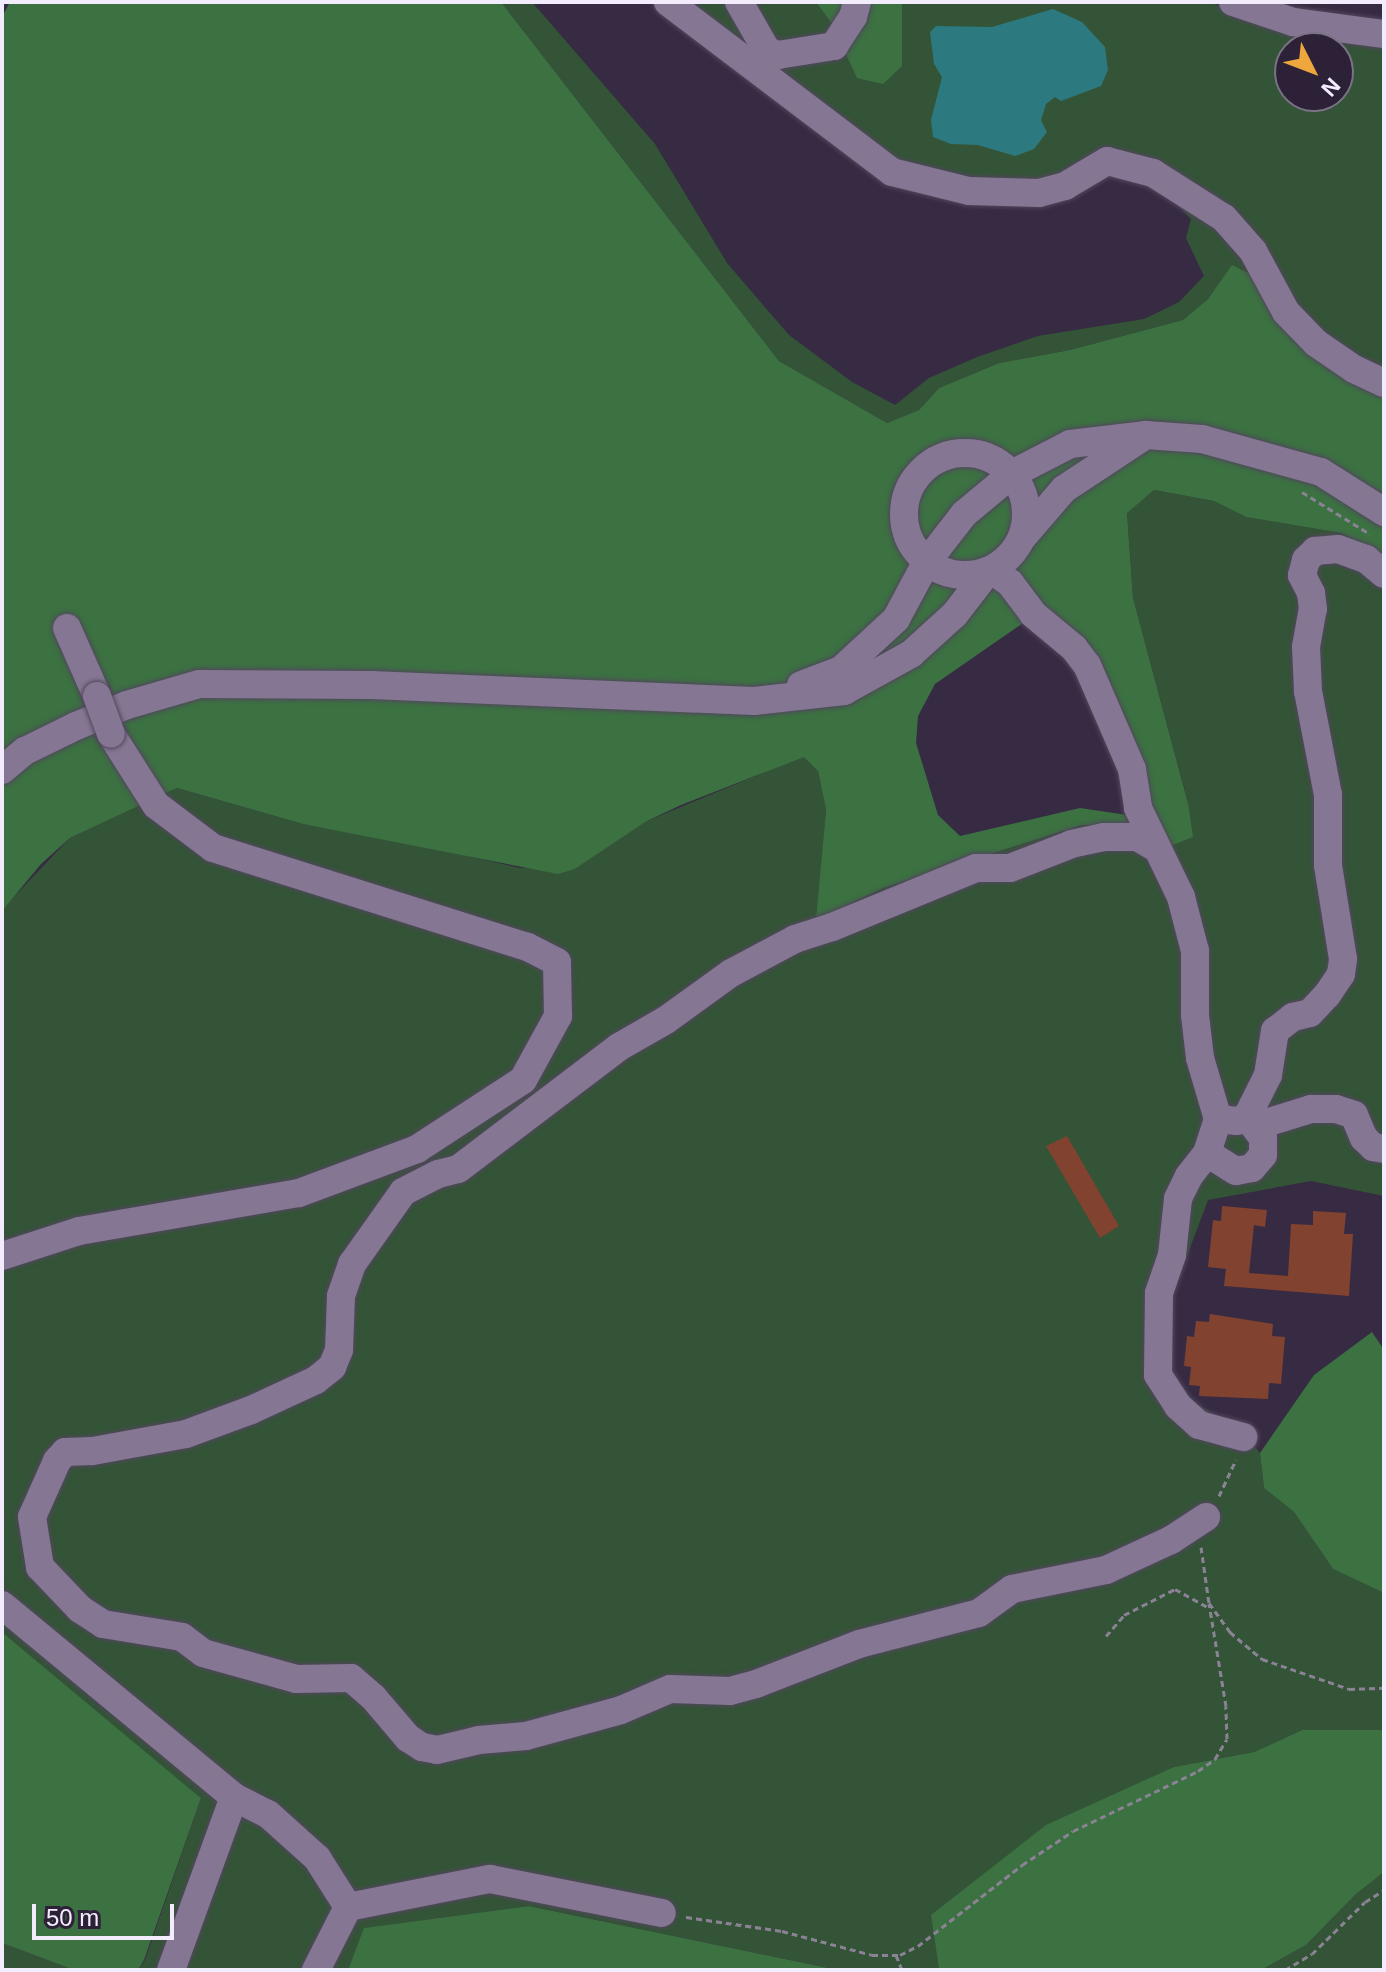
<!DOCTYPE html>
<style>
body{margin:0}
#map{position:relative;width:1386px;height:1972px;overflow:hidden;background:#372b43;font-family:Helvetica,sans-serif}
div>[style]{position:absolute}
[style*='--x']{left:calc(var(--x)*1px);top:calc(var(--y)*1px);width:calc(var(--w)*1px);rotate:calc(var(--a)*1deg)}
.green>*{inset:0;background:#335436}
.forest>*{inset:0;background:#3c7142}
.water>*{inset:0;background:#2d7980}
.building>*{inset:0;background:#824230}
.path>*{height:3px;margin-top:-1.5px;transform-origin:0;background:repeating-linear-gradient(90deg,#8c8296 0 6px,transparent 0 10px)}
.roads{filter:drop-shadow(0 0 2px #51475c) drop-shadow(0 0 2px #51475c)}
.minor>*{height:28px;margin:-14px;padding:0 14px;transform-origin:14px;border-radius:14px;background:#857794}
.minor>.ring{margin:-14px;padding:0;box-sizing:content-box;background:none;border:28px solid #857794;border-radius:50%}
.bridges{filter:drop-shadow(0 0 2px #51475c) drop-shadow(0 0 2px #51475c)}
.minor-bridge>*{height:28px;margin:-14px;padding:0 14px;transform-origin:14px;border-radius:14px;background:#857794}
span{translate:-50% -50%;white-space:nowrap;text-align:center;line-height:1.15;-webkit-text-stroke:7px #2d2138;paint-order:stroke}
.frame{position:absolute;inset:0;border:4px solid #f3ecfc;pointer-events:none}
.north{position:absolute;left:1274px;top:32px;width:80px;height:80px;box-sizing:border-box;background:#2d2138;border:2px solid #7c7286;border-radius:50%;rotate:132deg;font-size:22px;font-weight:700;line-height:32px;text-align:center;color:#f3ecfc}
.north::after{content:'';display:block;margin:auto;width:28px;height:36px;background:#eea73c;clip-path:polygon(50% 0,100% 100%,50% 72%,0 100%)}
.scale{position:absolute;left:32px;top:1904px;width:142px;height:36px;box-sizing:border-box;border:4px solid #f3ecfc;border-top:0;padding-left:10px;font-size:24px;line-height:28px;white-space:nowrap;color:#f3ecfc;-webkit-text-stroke:6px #2d2138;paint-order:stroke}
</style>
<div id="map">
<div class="green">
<i style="clip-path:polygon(evenodd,501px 2px,532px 2px,655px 144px,727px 263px,789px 335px,852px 382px,895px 405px,929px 378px,977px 357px,1038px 336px,1144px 319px,1179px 302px,1204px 276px,1186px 238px,1191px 219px,1168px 195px,1110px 169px,961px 203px,731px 61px,653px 2px,816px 2px,832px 24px,902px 66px,902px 2px,1209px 2px,1290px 31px,1328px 33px,1384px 48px,1384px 382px,1233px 266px,1208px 299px,1183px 320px,1070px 350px,999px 363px,939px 388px,919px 410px,887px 423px,779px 361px,501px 2px,1290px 48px,1338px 48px,1338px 96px,1290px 96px,1290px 48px)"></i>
<i style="clip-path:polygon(1154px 490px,1214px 501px,1246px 517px,1341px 533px,1384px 555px,1384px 1196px,1311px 1181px,1208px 1200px,1169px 1304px,1170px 1376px,1186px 1398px,1242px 1430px,1260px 1453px,1264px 1488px,1294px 1512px,1333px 1569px,1382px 1592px,1384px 1730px,1302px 1730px,1254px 1752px,1174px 1767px,939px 1968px,838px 1970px,529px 1906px,365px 1928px,348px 1970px,138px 1970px,145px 1960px,201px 1798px,2px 1632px,4px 907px,70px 838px,177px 788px,303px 824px,408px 842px,520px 868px,575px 869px,647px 821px,804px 756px,818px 771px,826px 810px,817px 919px,883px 888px,1082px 825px,1131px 826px,1188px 802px,1133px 598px,1127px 512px)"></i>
<i style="clip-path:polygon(1384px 1872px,1384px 1970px,1261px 1970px,1306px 1945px,1356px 1894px)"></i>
<i style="clip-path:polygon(2px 1943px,74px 1970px,2px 1970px)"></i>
</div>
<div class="forest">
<i style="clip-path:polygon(evenodd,10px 2px,501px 2px,779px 361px,887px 423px,919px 410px,939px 388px,999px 363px,1070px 350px,1183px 320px,1208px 299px,1232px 265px,1264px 281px,1384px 382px,1384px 555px,1341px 533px,1246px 517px,1214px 501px,1154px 490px,1127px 513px,1133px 598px,1188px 803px,1193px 837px,1170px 846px,1131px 826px,1082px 825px,883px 888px,816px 920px,826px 810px,818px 771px,804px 757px,681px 805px,647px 821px,575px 869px,558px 874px,303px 824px,177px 788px,70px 838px,41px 864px,2px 911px,2px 17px,10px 2px,1026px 621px,1063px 644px,1122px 775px,1127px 815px,1080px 808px,960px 836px,938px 815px,916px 743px,918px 716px,935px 684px,1026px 621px)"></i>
<i style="clip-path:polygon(816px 2px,902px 2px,902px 66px,883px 84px,857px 78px,832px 24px)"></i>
<i style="clip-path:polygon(1372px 1332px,1384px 1350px,1384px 1633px,1382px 1592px,1333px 1569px,1294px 1512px,1264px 1488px,1260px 1453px,1314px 1375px)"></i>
<i style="clip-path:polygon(2px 1632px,201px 1798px,144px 1960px,138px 1970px,74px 1970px,2px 1943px)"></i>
<i style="clip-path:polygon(1302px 1730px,1384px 1730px,1384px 1872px,1356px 1894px,1306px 1945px,1261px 1970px,922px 1970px,939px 1968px,931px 1915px,1046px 1825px,1174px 1767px,1254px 1752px)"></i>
<i style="clip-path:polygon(529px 1906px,838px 1970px,348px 1970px,364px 1928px)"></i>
</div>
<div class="water">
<i style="clip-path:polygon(1053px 9px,1082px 22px,1105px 47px,1108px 70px,1101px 86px,1061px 101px,1055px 97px,1046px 104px,1041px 120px,1047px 132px,1034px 149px,1015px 156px,978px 145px,951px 144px,933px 137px,931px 120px,942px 77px,934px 64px,930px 32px,936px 26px,992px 27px)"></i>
</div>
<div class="building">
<i style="clip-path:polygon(1067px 1136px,1119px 1226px,1100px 1238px,1046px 1146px)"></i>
<i style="clip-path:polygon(1222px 1206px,1267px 1210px,1265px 1227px,1254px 1225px,1249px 1273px,1288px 1276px,1291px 1224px,1313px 1225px,1313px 1211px,1346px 1213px,1344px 1234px,1353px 1234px,1349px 1296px,1224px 1286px,1226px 1269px,1208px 1267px,1213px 1220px,1221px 1221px)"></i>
<i style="clip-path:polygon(1210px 1314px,1273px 1324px,1272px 1336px,1285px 1337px,1281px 1384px,1269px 1383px,1268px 1399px,1199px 1396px,1200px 1386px,1189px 1385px,1191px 1367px,1184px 1366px,1187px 1336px,1194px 1337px,1196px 1321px,1209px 1322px)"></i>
</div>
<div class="path">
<i style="--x:1302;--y:492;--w:80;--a:31.7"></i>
<i style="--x:1219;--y:1496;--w:40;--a:-65"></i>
<i style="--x:1201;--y:1547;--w:57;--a:81.9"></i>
<i style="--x:1209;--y:1603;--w:36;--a:54"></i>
<i style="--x:1230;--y:1632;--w:42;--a:40.2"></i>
<i style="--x:1262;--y:1659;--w:92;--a:19"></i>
<i style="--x:1349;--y:1689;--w:35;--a:-2"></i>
<i style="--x:1106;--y:1636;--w:28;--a:-49"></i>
<i style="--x:1124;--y:1615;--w:57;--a:-27"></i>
<i style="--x:1175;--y:1589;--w:39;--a:29"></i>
<i style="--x:686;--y:1917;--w:97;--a:8.3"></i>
<i style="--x:782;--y:1931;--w:93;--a:14.9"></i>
<i style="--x:872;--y:1955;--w:28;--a:0"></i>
<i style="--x:900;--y:1955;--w:20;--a:-27"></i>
<i style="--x:918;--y:1946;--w:132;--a:-37.9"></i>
<i style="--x:1022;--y:1865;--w:61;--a:-33.7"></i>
<i style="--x:1073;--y:1831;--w:139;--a:-25.6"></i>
<i style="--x:1198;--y:1771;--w:21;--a:-35"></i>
<i style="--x:1215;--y:1759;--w:23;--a:-59"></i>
<i style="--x:1227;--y:1739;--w:33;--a:-92"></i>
<i style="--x:1226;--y:1706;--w:104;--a:-99.4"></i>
<i style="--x:896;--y:1955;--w:16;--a:68"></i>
<i style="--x:1285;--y:1970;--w:31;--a:-31"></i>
<i style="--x:1312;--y:1954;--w:74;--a:-44.5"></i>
<i style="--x:1365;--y:1902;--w:22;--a:-32"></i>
</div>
<div class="roads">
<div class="minor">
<i style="--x:668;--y:2;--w:281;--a:37.2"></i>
<i style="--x:892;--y:172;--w:79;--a:13.9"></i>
<i style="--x:969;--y:191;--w:70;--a:1.6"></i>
<i style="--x:1039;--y:193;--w:27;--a:-15"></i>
<i style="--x:1065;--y:186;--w:49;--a:-30.8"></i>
<i style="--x:1107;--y:161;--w:48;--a:14.6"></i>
<i style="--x:1153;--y:173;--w:84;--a:32.4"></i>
<i style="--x:1224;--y:218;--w:44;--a:48.7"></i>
<i style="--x:1253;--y:251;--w:69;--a:61.6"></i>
<i style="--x:1286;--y:312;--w:43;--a:45.9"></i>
<i style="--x:1316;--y:343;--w:46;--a:34.4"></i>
<i style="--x:1354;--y:369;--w:33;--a:25"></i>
<i style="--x:739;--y:2;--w:56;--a:60.3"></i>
<i style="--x:767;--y:51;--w:12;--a:20"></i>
<i style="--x:778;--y:55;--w:57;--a:-9.1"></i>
<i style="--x:834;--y:46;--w:35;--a:-57"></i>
<i style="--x:853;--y:17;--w:16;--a:-75"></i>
<i style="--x:1233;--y:2;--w:63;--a:18.4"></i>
<i style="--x:1293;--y:22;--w:92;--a:7.5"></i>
<i class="ring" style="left:904px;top:453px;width:94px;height:94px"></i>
<i style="--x:1022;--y:538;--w:65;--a:-49.4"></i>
<i style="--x:1064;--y:489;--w:98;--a:-33.4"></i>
<i style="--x:1146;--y:435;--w:56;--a:4.1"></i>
<i style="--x:1202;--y:439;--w:123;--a:15.5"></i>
<i style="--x:1321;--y:472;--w:75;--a:32.4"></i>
<i style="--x:991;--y:570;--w:23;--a:34"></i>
<i style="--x:1010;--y:583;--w:39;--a:53"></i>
<i style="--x:1033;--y:614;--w:53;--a:39.7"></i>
<i style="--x:1074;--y:648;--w:21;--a:53"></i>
<i style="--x:1087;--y:665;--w:113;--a:66.6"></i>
<i style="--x:1132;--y:769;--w:39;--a:81"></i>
<i style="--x:1138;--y:808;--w:99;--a:64.2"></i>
<i style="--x:1181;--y:897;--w:56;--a:75.5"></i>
<i style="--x:1195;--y:951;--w:64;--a:90"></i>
<i style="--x:1195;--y:1015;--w:43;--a:83.4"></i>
<i style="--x:1200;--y:1058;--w:64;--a:73.6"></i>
<i style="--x:1218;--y:1119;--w:36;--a:108"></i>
<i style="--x:1207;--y:1153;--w:29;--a:128"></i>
<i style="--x:1189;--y:1176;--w:25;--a:116"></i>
<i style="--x:1178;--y:1199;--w:56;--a:96.1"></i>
<i style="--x:1172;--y:1255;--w:40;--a:108.9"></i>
<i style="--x:1159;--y:1293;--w:82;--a:90.7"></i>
<i style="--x:1158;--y:1375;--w:37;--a:57"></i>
<i style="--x:1178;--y:1406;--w:28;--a:42"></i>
<i style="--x:1199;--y:1425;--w:46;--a:15.3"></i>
<i style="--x:67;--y:628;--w:74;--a:66.2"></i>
<i style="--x:801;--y:685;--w:43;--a:-20.6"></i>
<i style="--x:841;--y:670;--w:75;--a:-42.8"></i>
<i style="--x:896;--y:619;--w:64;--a:-61.8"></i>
<i style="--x:926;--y:563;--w:62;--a:-52.2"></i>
<i style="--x:964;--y:514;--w:62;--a:-39.8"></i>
<i style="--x:1012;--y:474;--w:65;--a:-27.3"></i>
<i style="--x:1070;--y:444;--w:77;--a:-6.8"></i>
<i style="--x:2;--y:770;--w:30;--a:-40"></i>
<i style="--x:25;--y:751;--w:57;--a:-26.1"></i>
<i style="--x:76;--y:726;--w:55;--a:-22.4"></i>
<i style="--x:127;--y:705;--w:75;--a:-16.3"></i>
<i style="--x:199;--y:684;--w:172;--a:0.3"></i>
<i style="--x:371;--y:685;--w:383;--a:2.4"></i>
<i style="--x:754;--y:701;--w:91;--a:-6.3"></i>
<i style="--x:844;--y:691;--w:77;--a:-28.9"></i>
<i style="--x:911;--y:654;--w:59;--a:-42.3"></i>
<i style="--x:955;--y:614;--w:54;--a:-52.5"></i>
<i style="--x:1156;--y:848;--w:22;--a:-150"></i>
<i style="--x:1137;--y:837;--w:33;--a:180"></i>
<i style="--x:1104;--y:837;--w:33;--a:168"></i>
<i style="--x:1072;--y:844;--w:66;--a:158.8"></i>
<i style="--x:1010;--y:868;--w:34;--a:180"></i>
<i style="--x:976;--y:868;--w:156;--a:157.7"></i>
<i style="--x:832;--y:927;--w:39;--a:162"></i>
<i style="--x:795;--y:939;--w:72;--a:152"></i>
<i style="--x:731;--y:973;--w:80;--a:144.1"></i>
<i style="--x:666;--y:1020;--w:54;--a:150.1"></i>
<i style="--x:619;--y:1047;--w:202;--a:142.8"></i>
<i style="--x:458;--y:1169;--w:21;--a:166"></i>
<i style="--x:438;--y:1174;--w:39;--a:153"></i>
<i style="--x:403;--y:1192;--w:88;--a:125.3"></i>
<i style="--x:352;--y:1264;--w:34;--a:109"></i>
<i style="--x:341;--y:1296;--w:54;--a:92.1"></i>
<i style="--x:339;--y:1350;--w:18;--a:112"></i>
<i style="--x:332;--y:1367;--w:21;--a:141"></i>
<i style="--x:316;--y:1380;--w:72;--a:155.2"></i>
<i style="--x:251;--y:1410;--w:69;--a:159.7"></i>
<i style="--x:186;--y:1434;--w:96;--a:169.7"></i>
<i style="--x:92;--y:1451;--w:27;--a:178"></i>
<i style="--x:65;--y:1452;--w:12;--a:132"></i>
<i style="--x:57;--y:1461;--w:61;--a:114.1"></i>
<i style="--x:32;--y:1517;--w:51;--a:80.9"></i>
<i style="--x:40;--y:1567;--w:58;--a:46.4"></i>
<i style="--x:80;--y:1609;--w:27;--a:33"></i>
<i style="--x:103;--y:1624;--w:80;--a:9.3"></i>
<i style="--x:182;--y:1637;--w:26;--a:37"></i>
<i style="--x:203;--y:1653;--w:97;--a:15.6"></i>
<i style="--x:296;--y:1679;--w:55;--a:-1"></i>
<i style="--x:351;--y:1678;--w:29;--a:41"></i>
<i style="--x:373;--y:1697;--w:54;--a:49.5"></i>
<i style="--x:408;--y:1738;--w:17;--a:33"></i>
<i style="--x:422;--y:1747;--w:15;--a:11"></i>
<i style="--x:437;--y:1750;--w:43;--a:-13.4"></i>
<i style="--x:479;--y:1740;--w:47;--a:-4.9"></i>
<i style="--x:526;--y:1736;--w:98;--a:-15.3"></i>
<i style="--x:621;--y:1710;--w:53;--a:-23.2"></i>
<i style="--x:670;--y:1689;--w:60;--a:1.9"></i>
<i style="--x:730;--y:1691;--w:27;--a:-15"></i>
<i style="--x:756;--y:1684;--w:110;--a:-21.2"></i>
<i style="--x:859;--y:1644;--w:124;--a:-14.5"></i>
<i style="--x:979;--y:1613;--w:41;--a:-36"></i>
<i style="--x:1012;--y:1589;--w:96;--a:-11.4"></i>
<i style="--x:1106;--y:1570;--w:72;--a:-24.8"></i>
<i style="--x:1171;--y:1540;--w:42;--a:-33.3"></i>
<i style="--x:1218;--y:1119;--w:19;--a:6"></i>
<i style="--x:1237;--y:1121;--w:11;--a:-22"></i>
<i style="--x:1247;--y:1117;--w:47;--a:-63.4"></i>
<i style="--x:1268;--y:1075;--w:45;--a:-81"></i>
<i style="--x:1275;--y:1031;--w:23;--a:-38"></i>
<i style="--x:1293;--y:1017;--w:17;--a:-13"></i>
<i style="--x:1310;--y:1013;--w:25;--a:-47"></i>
<i style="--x:1327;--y:995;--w:25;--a:-56"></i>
<i style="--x:1341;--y:974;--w:15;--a:-82"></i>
<i style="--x:1343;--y:959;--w:95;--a:-99.1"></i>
<i style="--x:1328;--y:865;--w:70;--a:-90"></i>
<i style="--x:1328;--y:795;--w:106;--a:-100.9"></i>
<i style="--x:1308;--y:691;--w:44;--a:-92.6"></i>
<i style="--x:1306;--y:647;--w:39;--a:-80"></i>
<i style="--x:1313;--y:609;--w:16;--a:-97"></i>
<i style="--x:1311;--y:593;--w:20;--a:-117"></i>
<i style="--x:1302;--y:575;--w:16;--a:-75"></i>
<i style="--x:1306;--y:560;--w:13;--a:-45"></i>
<i style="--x:1315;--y:551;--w:23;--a:-5"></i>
<i style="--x:1338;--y:549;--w:30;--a:20"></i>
<i style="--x:1366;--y:559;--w:23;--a:40"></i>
<i style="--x:1256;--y:1126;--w:58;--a:-17.2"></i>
<i style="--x:1311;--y:1109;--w:25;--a:0"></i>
<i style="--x:1336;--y:1109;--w:19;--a:18"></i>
<i style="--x:1354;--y:1115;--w:25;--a:67"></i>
<i style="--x:1364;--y:1138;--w:13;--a:45"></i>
<i style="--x:1373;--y:1147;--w:11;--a:10"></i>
<i style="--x:1207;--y:1153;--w:34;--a:32"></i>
<i style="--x:1236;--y:1171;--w:16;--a:-11"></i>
<i style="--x:1252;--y:1168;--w:17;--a:-50"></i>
<i style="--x:1263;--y:1155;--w:17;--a:-90"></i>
<i style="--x:1263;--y:1138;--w:26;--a:-127"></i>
<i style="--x:2;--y:1256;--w:81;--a:-18"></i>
<i style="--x:79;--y:1231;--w:223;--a:-9.8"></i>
<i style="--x:299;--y:1193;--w:126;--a:-20.4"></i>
<i style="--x:417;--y:1149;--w:126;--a:-33.1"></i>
<i style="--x:523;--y:1080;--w:73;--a:-61.3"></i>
<i style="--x:558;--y:1016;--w:54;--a:-91.1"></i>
<i style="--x:557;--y:962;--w:34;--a:-153"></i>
<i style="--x:527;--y:947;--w:329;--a:-162.5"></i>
<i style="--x:213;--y:848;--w:71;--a:-143"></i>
<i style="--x:156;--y:805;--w:84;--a:-122.4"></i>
<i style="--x:2;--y:1605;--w:301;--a:39.6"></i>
<i style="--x:234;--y:1797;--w:184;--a:110"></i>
<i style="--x:234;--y:1797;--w:38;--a:27"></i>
<i style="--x:268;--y:1814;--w:66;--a:41.9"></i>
<i style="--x:317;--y:1858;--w:58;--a:57.7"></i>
<i style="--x:348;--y:1907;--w:71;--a:116.9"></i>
<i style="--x:348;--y:1907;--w:145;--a:-11.2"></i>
<i style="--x:490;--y:1879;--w:175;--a:11.2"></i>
</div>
</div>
<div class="bridges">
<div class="minor-bridge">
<i style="--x:97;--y:696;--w:40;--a:69.8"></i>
</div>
</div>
<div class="frame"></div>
<div class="north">N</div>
<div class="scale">50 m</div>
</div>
